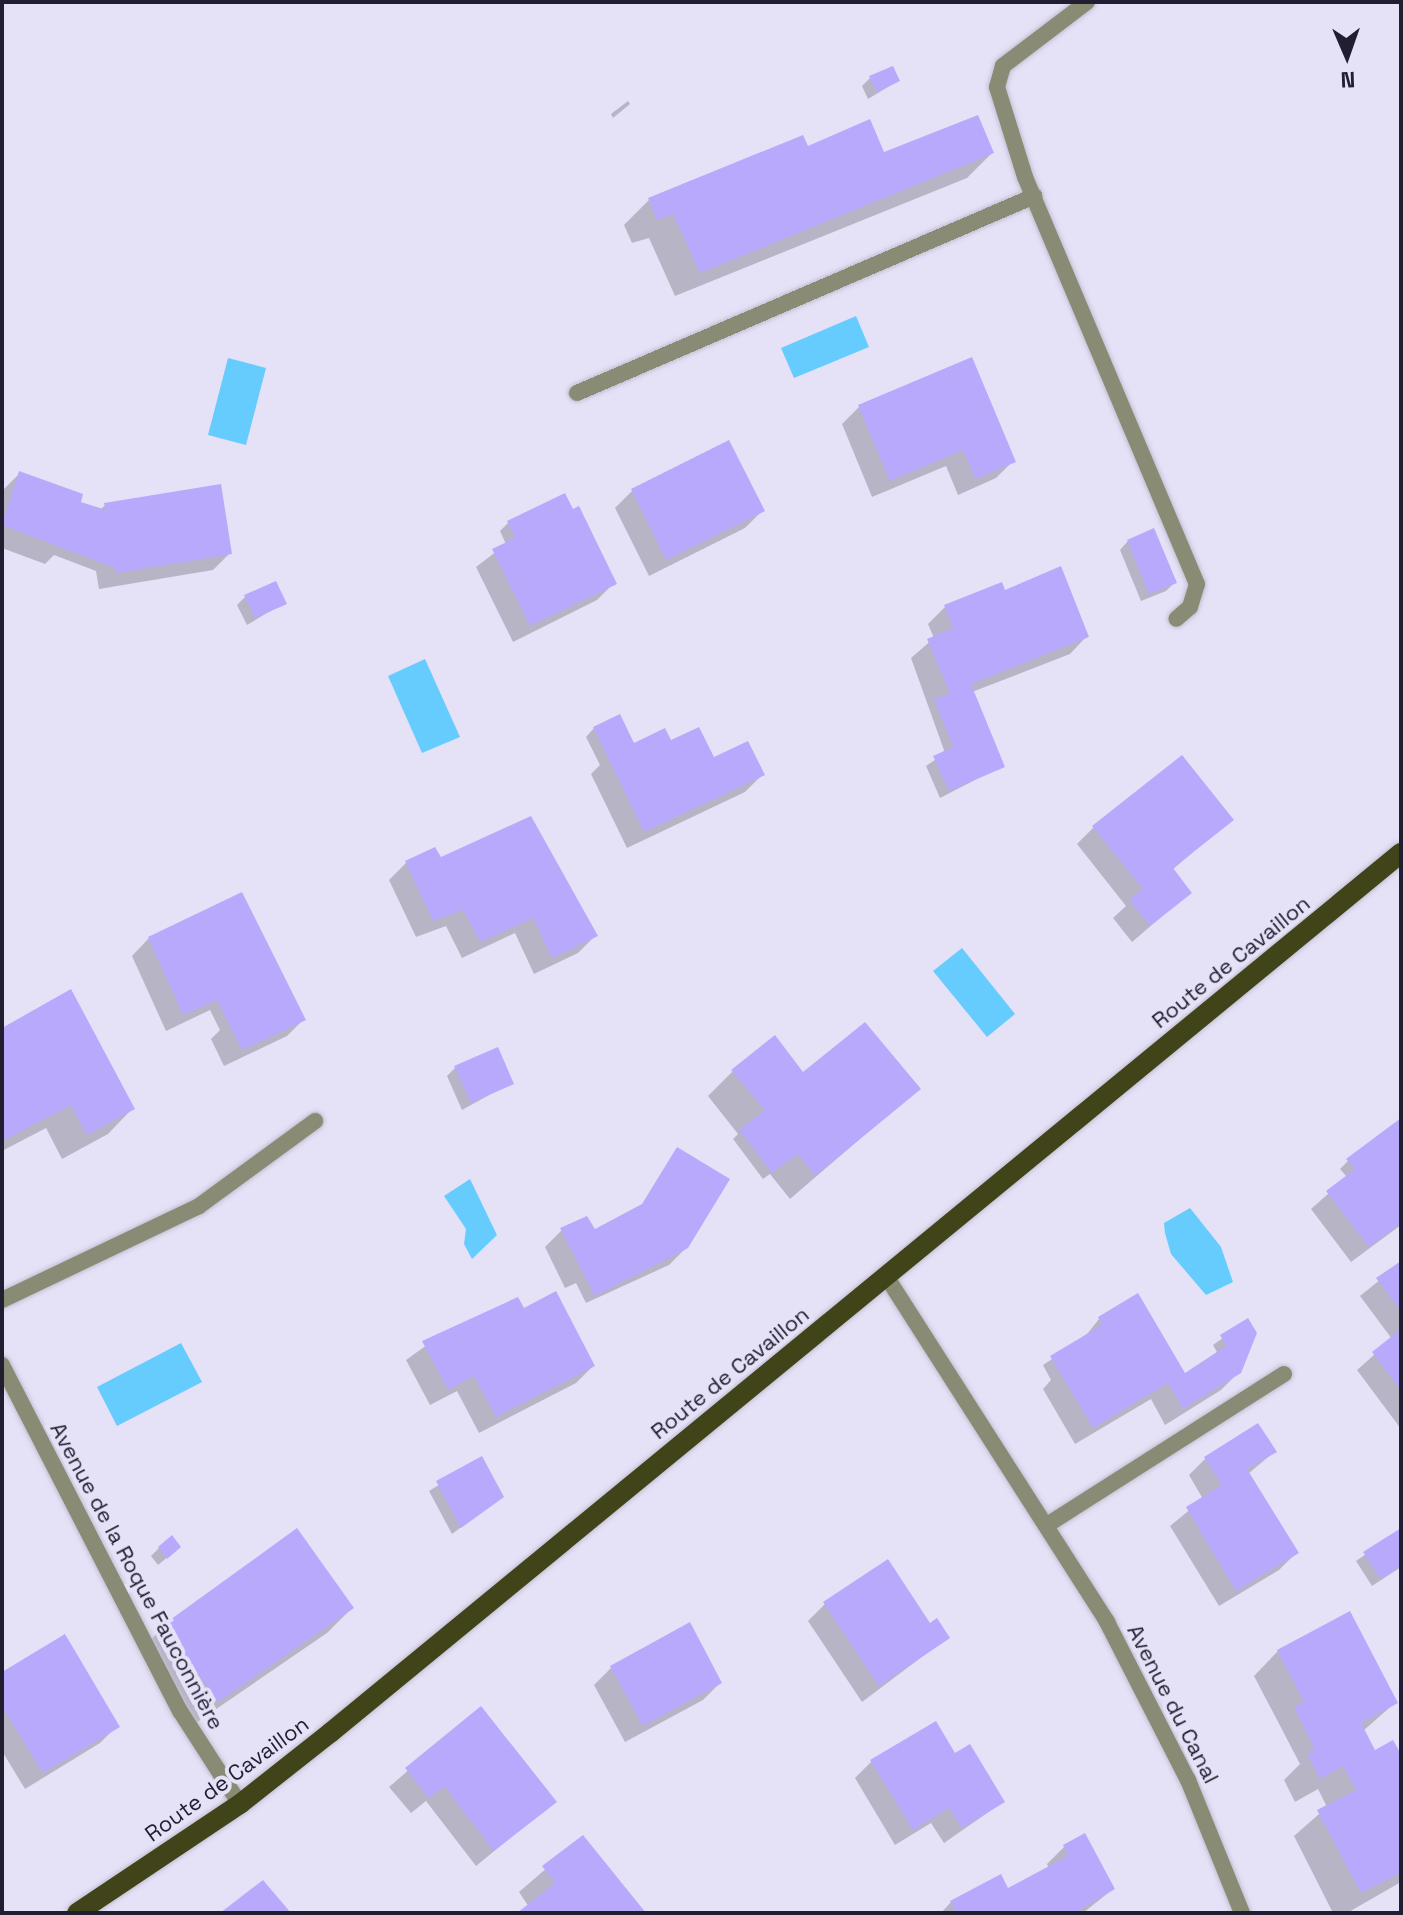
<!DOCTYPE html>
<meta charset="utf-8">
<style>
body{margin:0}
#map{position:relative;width:1403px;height:1915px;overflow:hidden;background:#e5e2f7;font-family:"Space Grotesk",sans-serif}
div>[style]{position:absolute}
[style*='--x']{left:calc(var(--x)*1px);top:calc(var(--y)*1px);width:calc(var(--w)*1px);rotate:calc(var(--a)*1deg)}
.water>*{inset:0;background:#65ccfd}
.shadow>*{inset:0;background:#0003}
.building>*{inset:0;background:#b8a9fd}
.roads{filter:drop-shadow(0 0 2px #c2bfd3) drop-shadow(0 0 2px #c2bfd3)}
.service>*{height:16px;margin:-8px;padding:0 8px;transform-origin:8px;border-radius:8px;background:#898b75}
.minor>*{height:16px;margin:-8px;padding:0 8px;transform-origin:8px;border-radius:8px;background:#898b75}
.primary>*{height:20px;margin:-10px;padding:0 10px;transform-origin:10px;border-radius:10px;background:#414319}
span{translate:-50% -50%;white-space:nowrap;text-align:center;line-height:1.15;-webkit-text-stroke:8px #e5e2f7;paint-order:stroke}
.street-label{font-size:22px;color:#221e31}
.frame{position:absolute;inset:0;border:4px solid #221e31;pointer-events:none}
.north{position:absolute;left:1307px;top:16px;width:80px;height:80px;-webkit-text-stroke:6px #e5e2f7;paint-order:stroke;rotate:178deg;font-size:22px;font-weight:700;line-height:32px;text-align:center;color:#221e31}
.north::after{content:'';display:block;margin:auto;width:28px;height:36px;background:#221e31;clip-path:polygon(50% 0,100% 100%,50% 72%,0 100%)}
</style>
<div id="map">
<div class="water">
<i style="clip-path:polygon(856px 316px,869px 347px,794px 378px,781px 348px)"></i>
<i style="clip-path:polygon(228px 358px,266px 368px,246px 445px,208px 435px)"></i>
<i style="clip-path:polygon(425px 659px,460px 737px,422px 753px,388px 676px)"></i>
<i style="clip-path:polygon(962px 948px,1015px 1014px,987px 1037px,933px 971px)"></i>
<i style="clip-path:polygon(470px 1179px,497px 1235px,472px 1259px,464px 1244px,466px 1229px,444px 1196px)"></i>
<i style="clip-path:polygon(1190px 1208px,1221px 1247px,1233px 1282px,1206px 1295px,1171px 1254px,1165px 1233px,1164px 1223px)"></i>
<i style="clip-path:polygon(181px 1343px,202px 1382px,117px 1426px,97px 1387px)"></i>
</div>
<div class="shadow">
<i style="clip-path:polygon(871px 77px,898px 81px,868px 99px,862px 86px)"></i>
<i style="clip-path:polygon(628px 101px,630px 104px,613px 118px,611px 114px)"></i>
<i style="clip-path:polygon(807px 148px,883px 155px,992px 153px,967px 178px,675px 296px,649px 238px,632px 243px,624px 225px,649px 200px)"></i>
<i style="clip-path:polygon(859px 407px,1013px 461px,996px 478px,958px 495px,946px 466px,872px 497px,842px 424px)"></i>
<i style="clip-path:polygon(728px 443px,762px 511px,745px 528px,649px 576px,615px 508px,632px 491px)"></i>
<i style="clip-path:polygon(19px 474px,73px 513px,100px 510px,105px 505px,230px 553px,213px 570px,99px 589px,96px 571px,54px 555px,45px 564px,2px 548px,2px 491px)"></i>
<i style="clip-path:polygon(508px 523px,614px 583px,597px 600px,513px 642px,476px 567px,506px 544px,500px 531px)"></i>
<i style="clip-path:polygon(1128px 541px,1174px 583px,1166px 591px,1141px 601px,1120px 550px)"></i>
<i style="clip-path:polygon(1003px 593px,1087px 636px,1070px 654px,972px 692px,1002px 766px,940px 798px,926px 766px,945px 753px,911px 658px,934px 638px,928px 624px,945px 607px)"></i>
<i style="clip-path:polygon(245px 597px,284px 603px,247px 625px,237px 605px)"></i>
<i style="clip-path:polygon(594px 728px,633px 746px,668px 740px,762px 775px,745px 792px,627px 848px,591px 774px,600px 765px,586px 737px)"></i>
<i style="clip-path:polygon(1231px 820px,1172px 870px,1189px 893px,1132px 942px,1113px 918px,1126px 906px,1077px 844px,1094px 827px)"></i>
<i style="clip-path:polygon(406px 863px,595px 936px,578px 953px,534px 974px,515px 933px,462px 958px,446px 926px,416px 937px,389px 880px)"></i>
<i style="clip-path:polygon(149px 938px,304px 1019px,287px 1036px,224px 1066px,211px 1039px,220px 1030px,210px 1010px,166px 1031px,132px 956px)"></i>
<i style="clip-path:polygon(2px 1030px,132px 1109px,108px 1134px,62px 1159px,46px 1128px,2px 1151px)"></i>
<i style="clip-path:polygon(455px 1068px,511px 1083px,462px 1110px,447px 1076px)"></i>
<i style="clip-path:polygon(733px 1071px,803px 1075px,918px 1089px,790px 1199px,770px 1174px,763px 1179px,733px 1139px,738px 1134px,708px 1096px)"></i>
<i style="clip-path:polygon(1401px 1120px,1401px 1225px,1351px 1262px,1311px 1209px,1347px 1177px,1340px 1169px,1348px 1161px)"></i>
<i style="clip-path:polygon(678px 1149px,687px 1247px,669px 1265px,586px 1303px,576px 1283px,565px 1288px,545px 1247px,562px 1230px,594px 1231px,643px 1204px)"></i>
<i style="clip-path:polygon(1401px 1263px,1401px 1429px,1357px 1370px,1392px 1339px,1360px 1296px)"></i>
<i style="clip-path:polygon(523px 1311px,593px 1366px,576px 1383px,479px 1433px,457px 1391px,430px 1405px,406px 1360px,449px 1329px,452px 1334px)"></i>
<i style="clip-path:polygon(1099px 1319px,1184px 1375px,1218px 1354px,1213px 1345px,1247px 1321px,1239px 1372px,1221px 1390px,1165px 1425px,1151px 1399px,1075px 1444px,1043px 1389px,1051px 1380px,1043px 1365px,1084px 1338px)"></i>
<i style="clip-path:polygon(1274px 1452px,1248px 1474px,1296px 1553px,1279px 1570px,1219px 1606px,1170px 1526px,1203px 1499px,1189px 1475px,1206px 1458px)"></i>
<i style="clip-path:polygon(481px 1459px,502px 1497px,452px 1534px,429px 1491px)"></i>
<i style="clip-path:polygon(1401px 1530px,1401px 1567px,1372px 1586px,1356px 1561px)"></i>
<i style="clip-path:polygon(159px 1548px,170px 1555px,158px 1565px,151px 1556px)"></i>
<i style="clip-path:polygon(825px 1604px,947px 1638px,862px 1702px,808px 1621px)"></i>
<i style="clip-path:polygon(352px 1608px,327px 1633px,193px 1725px,140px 1651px,164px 1626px)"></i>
<i style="clip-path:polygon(689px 1625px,720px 1683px,703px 1700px,625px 1742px,594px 1685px,611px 1668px)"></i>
<i style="clip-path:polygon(1278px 1651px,1396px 1702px,1363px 1731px,1374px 1752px,1401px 1758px,1401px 1882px,1347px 1913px,1333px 1913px,1294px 1836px,1327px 1807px,1318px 1789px,1295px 1802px,1284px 1780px,1300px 1764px,1254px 1676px)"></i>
<i style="clip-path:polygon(2px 1674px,117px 1726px,100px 1743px,25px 1789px,2px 1751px)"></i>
<i style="clip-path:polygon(481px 1708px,555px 1801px,476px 1866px,426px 1801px,411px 1813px,389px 1787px)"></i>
<i style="clip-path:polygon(955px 1755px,1003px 1802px,944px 1843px,931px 1823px,895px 1845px,855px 1778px,872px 1761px)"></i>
<i style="clip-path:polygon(583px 1837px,643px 1913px,522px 1913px,529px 1907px,519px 1892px)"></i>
<i style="clip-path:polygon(1064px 1847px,1113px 1889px,1083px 1913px,941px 1913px,951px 1902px,1007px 1891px,1049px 1869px,1047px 1864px)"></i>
</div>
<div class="building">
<i style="clip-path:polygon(893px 66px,900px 81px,877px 92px,869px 76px)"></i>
<i style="clip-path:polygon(978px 115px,994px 153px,700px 273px,673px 214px,657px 220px,648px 198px,803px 135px,808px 146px,870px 119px,884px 152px)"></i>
<i style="clip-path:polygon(972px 357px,1016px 462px,975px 479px,963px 450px,890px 481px,858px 405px)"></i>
<i style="clip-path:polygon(729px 440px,765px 511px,666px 560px,631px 489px)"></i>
<i style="clip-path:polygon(19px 471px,83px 494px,81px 502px,106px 510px,104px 503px,221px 484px,232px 554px,116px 573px,115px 568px,2px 525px)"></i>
<i style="clip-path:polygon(565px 493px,573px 509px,579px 506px,617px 584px,530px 626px,492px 549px,515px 538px,507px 521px)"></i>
<i style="clip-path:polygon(1154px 528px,1177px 583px,1149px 594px,1127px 540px)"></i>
<i style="clip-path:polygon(1061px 566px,1089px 637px,971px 684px,1005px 767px,949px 791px,933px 756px,953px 747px,934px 699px,950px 693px,927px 639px,953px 628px,944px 605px,1002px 582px,1005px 590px)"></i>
<i style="clip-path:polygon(276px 581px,287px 604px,255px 618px,244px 595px)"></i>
<i style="clip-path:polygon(620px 714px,634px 743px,665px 728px,671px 740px,699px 727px,714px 757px,748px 741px,765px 775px,644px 832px,593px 727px)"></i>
<i style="clip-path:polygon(1182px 755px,1234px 820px,1173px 868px,1192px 893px,1150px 926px,1129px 900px,1143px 889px,1092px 826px)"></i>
<i style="clip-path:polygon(531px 816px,598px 936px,552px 958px,533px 918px,480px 942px,463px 910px,433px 921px,405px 861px,435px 847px,441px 857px)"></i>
<i style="clip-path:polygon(242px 892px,306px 1020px,242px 1050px,217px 1000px,183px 1015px,148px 937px)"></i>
<i style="clip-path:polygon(71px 989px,135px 1109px,87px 1135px,71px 1105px,2px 1141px,2px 1028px)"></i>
<i style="clip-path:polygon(865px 1022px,921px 1089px,815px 1176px,798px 1154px,772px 1173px,739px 1130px,765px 1110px,731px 1070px,775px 1035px,803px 1072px)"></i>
<i style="clip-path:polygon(498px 1047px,514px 1084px,471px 1103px,454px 1066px)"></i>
<i style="clip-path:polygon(1401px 1118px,1401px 1223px,1369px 1247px,1326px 1191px,1355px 1169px,1346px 1159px)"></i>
<i style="clip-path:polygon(677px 1147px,730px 1179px,688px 1248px,595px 1296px,560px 1228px,587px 1216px,595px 1229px,642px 1204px)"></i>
<i style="clip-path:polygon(1401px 1261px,1401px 1311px,1376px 1278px)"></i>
<i style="clip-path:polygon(556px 1291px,595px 1366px,496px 1417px,474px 1376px,448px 1390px,422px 1341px,518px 1297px,524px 1308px)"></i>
<i style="clip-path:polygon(1138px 1293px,1185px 1373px,1226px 1346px,1220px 1335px,1248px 1318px,1257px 1333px,1241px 1373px,1183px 1409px,1168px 1383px,1093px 1428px,1050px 1356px,1102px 1325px,1098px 1317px)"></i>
<i style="clip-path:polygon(1401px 1329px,1401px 1390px,1372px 1352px)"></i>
<i style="clip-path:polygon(1258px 1423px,1277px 1452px,1247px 1469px,1299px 1553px,1236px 1591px,1186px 1507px,1222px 1485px,1204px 1457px)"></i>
<i style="clip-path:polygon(482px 1456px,504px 1497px,461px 1528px,436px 1481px)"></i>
<i style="clip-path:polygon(297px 1528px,354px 1608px,218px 1702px,163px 1625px)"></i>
<i style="clip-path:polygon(1401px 1528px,1401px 1566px,1381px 1579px,1363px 1552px)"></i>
<i style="clip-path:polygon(172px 1535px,181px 1547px,167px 1559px,158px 1547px)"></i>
<i style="clip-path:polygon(888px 1559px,930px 1623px,937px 1618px,950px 1638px,879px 1686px,823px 1602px)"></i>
<i style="clip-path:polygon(1350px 1611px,1398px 1703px,1361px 1723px,1375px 1750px,1393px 1740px,1401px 1754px,1401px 1872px,1361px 1893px,1317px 1810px,1356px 1790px,1343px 1766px,1320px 1779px,1307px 1754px,1315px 1750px,1294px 1707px,1304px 1702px,1277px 1650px)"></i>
<i style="clip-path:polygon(690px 1622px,722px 1683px,643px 1726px,610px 1666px)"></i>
<i style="clip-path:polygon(65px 1634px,120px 1727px,43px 1773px,2px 1707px,2px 1672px)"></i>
<i style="clip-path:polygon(481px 1706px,557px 1802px,494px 1851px,444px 1786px,429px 1798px,405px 1768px)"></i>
<i style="clip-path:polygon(936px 1721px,955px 1753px,970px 1744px,1005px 1802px,962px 1828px,949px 1808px,913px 1830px,870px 1760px)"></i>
<i style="clip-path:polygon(1085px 1833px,1115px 1889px,1074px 1913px,957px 1913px,950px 1901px,1001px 1874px,1008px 1888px,1068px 1856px,1063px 1845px)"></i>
<i style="clip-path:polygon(583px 1835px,646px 1913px,517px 1913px,555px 1883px,542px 1866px)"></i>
<i style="clip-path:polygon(263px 1880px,291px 1913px,220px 1913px)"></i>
</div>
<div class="roads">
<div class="service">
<i style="--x:1087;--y:2;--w:106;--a:142.7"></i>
<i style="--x:1003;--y:66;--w:22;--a:106"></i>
<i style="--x:997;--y:87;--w:94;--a:72.7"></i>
<i style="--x:1025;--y:177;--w:442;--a:67.1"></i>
<i style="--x:1197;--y:584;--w:24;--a:107"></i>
<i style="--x:1190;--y:607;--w:18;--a:139"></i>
<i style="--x:577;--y:393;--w:498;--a:-23.3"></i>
</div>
<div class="minor">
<i style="--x:886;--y:1276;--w:411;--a:57.4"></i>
<i style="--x:1107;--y:1622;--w:178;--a:62.9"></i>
<i style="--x:1188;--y:1780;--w:144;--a:67.9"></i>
<i style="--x:2;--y:1300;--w:218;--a:-25.5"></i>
<i style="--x:199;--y:1206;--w:144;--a:-36.2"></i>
<i style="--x:2;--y:1365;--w:389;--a:62.8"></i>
<i style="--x:180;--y:1711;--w:111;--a:57.2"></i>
<i style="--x:1047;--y:1525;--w:281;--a:-32.5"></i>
</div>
<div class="primary">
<i style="--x:77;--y:1913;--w:196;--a:-33.8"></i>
<i style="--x:240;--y:1804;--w:115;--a:-38.3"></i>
<i style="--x:330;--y:1733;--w:1386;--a:-39.41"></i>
</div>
</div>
<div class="street-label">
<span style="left:1231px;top:962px;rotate:-39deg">Route de Cavaillon</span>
<span style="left:730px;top:1373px;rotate:-39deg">Route de Cavaillon</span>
<span style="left:137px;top:1576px;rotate:62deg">Avenue de la Roque Fauconnière</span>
<span style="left:1173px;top:1704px;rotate:63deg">Avenue du Canal</span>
<span style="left:227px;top:1779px;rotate:-36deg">Route de Cavaillon</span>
</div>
<div class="frame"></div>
<div class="north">N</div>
</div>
